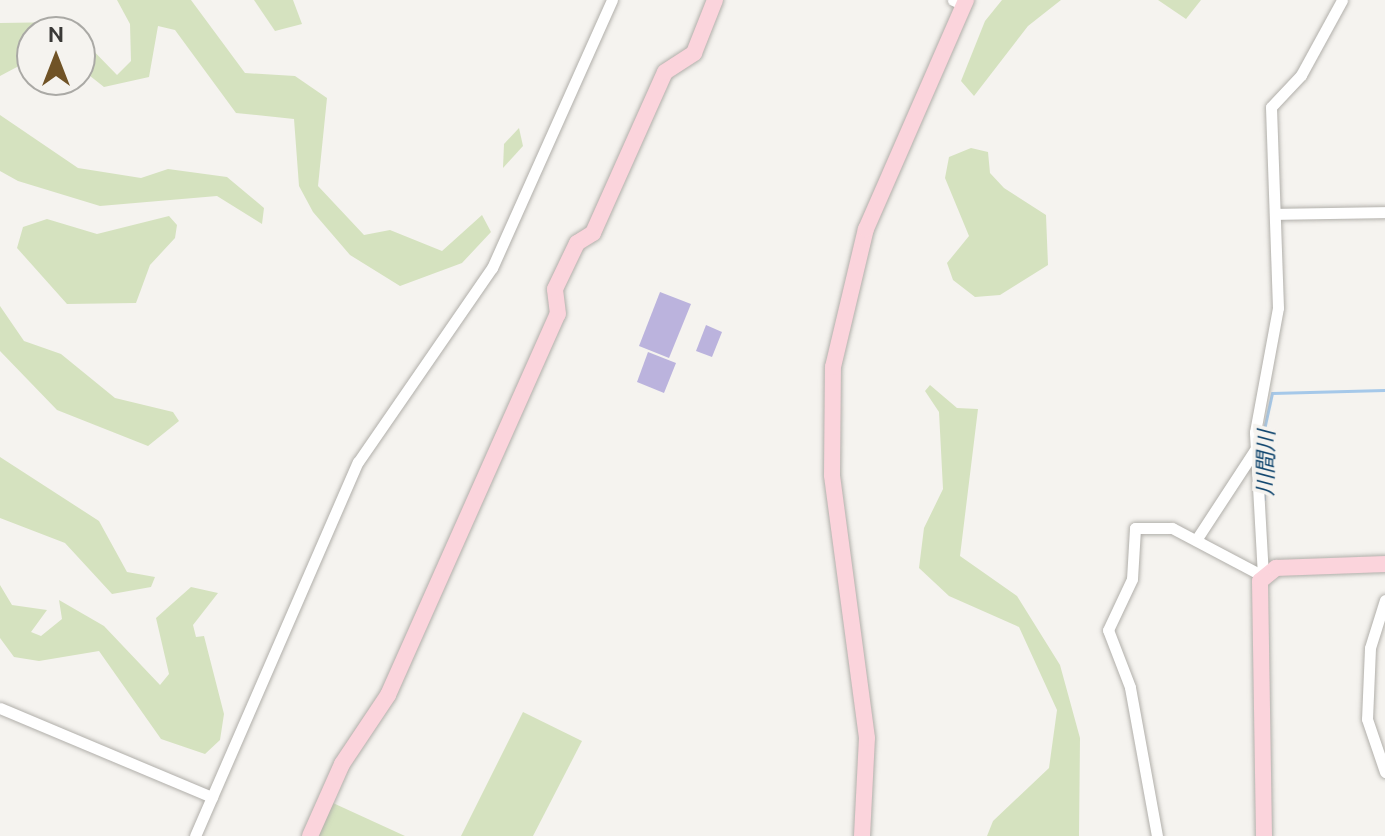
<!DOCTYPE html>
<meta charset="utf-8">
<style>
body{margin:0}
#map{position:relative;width:1385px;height:836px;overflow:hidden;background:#f5f3ef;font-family:Ubuntu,"Noto Sans JP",sans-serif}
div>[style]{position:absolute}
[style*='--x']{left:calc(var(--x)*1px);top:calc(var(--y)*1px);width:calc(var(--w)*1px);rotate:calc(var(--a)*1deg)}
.green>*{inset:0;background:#d5e2bf}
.stream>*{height:3px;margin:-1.5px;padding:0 1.5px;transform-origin:1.5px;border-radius:1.5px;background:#a5c8e9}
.building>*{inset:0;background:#bbb3dd}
.roads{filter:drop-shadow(0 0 2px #b1afaa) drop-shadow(0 0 2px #b1afaa)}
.street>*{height:11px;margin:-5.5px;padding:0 5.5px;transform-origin:5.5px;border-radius:5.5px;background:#fff}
.secondary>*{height:16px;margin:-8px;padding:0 8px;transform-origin:8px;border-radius:8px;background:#fbd4dc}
span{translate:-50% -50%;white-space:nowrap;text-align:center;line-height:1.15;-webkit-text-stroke:7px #f5f3ef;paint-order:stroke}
.water-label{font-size:22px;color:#0e446d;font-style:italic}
.north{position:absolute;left:16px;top:16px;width:80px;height:80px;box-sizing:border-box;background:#f5f3ef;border:2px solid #aaa9a5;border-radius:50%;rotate:0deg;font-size:22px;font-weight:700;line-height:32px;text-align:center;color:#3a3937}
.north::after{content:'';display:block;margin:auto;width:28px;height:36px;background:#705326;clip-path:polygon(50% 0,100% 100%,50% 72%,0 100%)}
</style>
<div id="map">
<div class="green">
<i style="clip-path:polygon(117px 0,191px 0,245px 73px,295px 76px,327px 98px,318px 186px,364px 235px,390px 230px,442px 251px,482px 215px,491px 232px,462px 263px,400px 286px,350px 255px,313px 212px,299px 186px,294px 119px,236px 113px,175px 30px,158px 26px,149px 77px,104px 87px,80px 68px,80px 37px,117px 75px,131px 61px,130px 24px)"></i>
<i style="clip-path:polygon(254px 0,293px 0,302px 24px,275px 31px)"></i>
<i style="clip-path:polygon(1002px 0,1061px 0,1028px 26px,974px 96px,961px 81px,985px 21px)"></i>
<i style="clip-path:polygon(1158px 0,1201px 0,1186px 19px)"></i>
<i style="clip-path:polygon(65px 22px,75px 32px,32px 32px,32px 59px,0 76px,0 23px)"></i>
<i style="clip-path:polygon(0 115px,78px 168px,141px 178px,168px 169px,227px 177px,264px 208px,262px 224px,217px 196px,100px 206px,18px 181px,0 171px)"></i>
<i style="clip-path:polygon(519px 128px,523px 146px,503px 168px,504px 144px)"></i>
<i style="clip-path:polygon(971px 148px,988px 152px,990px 173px,1004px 188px,1046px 215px,1048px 265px,1000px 295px,975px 297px,953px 280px,947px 263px,969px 236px,945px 178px,949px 157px)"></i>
<i style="clip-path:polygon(169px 216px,177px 225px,175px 238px,150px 265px,136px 303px,67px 304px,17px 248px,23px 227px,47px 219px,97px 234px)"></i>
<i style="clip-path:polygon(0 306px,24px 341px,61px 354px,115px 398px,173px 412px,179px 421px,148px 446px,57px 410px,0 351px)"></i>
<i style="clip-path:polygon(930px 385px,957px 408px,978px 409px,960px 556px,1017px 596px,1060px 665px,1080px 738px,1079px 836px,987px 836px,993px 821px,1049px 768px,1057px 710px,1019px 627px,949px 596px,919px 568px,924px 528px,943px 489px,939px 412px,925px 391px)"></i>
<i style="clip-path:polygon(0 457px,99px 521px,127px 572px,155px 577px,151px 587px,112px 594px,65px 543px,0 518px)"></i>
<i style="clip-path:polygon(0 585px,12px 605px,47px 610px,31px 632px,41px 636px,62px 619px,59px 600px,104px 626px,160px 685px,169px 674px,156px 618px,191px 587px,218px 593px,193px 625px,196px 637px,204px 636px,224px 714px,220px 740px,205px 754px,161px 739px,99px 651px,39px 661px,14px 657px,0 638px)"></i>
<i style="clip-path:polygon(523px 712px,582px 741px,533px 836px,461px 836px)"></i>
<i style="clip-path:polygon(333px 803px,405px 836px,318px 836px)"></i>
</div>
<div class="stream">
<i style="--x:1264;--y:499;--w:65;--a:-90.9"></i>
<i style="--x:1263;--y:434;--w:42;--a:-77.6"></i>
<i style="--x:1272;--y:393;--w:113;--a:-1.5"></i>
</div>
<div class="building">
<i style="clip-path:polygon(660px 292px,691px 304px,669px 358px,639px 346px)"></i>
<i style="clip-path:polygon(706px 325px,722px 332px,712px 357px,696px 351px)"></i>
<i style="clip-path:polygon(648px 352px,676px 363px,664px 393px,637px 382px)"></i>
</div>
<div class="roads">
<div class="street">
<i style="--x:953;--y:0;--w:12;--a:24"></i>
<i style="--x:1275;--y:214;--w:110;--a:-1"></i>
<i style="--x:1196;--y:540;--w:108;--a:-56.8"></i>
<i style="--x:1263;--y:576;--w:144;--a:-93.2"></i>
<i style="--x:1255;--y:432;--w:126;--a:-79.5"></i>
<i style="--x:1278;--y:308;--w:201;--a:-92"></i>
<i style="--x:1271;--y:107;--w:44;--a:-46.8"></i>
<i style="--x:1301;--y:75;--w:85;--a:-61.3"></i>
<i style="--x:1385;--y:600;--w:50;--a:107.4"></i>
<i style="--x:1370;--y:648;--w:71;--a:92.4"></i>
<i style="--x:1367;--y:719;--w:56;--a:71.2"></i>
<i style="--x:0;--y:708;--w:230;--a:22.8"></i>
<i style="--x:195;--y:836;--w:408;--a:-66.5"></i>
<i style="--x:358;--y:462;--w:236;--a:-55.4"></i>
<i style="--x:492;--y:268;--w:294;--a:-65.9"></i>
<i style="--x:1157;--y:836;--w:151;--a:-100.3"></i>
<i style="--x:1130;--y:687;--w:61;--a:-111.1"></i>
<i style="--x:1108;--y:630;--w:56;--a:-64.8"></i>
<i style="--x:1132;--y:579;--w:51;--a:-86.6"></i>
<i style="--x:1135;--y:528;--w:37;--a:0"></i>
<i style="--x:1172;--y:528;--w:103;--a:27.8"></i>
</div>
<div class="secondary">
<i style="--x:310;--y:836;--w:79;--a:-66"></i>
<i style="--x:342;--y:764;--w:83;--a:-56.3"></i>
<i style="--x:388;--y:695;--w:417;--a:-66"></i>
<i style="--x:558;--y:314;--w:25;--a:-97"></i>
<i style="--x:555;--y:289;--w:51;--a:-64.4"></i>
<i style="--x:577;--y:243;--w:19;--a:-32"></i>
<i style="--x:593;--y:233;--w:176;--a:-65.9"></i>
<i style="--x:665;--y:72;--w:35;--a:-33"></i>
<i style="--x:694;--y:53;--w:57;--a:-68.4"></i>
<i style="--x:862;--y:836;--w:98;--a:-87.1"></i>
<i style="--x:867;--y:738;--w:265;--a:-97.6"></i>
<i style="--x:832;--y:475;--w:108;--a:-89.5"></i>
<i style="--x:833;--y:367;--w:142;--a:-76.6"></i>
<i style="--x:866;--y:229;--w:250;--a:-66.4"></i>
<i style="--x:1264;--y:836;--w:255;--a:-90.9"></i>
<i style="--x:1260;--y:581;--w:21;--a:-39"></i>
<i style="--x:1276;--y:568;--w:109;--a:-2.1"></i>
</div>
</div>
<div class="water-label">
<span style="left:1265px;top:463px;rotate:-89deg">川間川</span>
</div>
<div class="north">N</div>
</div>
